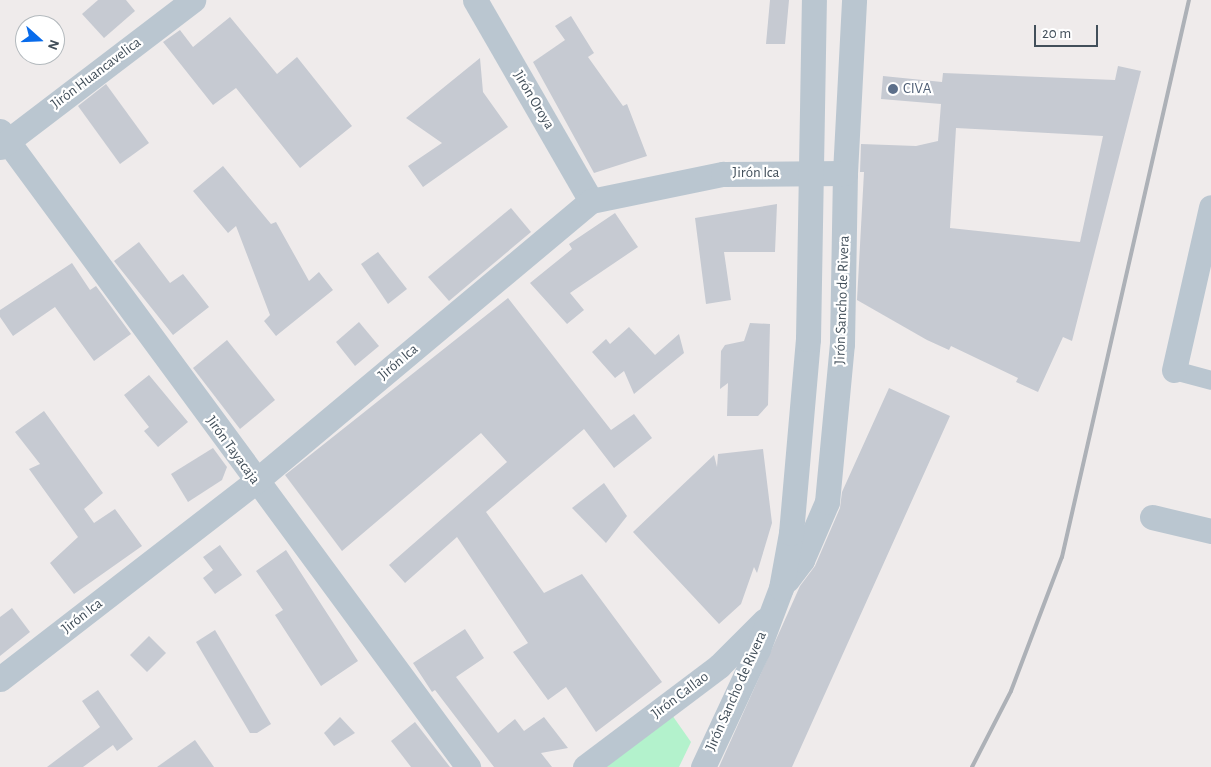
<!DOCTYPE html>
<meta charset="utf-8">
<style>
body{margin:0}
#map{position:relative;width:1211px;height:767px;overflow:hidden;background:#efebeb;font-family:"Alegreya Sans",sans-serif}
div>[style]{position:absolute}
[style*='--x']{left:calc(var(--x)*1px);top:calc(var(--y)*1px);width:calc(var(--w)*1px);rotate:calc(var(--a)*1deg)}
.green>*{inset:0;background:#b3f2cc}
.building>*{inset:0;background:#c6cad2}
.pedestrian>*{height:19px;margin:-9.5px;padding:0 9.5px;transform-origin:9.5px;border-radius:9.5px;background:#bac6d0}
.minor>*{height:25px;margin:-12.5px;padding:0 12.5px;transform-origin:12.5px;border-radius:12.5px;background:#bac6d0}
.rail>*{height:4px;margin:-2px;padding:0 2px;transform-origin:2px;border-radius:2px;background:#adb1b7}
.dots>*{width:14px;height:14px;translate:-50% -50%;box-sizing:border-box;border:2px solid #fff;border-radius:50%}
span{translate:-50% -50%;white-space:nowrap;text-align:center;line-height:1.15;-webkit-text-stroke:4.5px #fff;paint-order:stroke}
.street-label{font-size:15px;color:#424f5a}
.service-label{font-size:15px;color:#4e5e75}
.left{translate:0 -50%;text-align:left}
.north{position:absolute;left:15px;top:15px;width:50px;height:50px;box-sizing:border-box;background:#fff;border:1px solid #b3b9bd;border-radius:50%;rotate:110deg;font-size:14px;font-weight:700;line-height:20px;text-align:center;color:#424f5a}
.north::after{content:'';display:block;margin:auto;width:18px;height:22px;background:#086beb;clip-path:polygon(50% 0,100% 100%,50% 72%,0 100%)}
.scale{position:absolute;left:1034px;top:25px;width:64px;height:22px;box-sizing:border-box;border:2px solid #424f5a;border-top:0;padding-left:6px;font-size:15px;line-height:18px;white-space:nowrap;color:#424f5a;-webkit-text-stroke:4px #fff;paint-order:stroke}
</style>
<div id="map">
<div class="green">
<i style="clip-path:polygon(672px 715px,691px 742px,679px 767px,604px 767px)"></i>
</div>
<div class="building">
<i style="clip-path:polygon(98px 0,126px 0,135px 11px,104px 38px,82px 14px)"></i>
<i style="clip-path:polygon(770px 0,789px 0,785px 44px,766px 44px)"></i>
<i style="clip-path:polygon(571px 16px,594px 53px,588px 57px,623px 106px,627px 104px,647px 156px,594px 173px,533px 62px,565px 40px,555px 26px)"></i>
<i style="clip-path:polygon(230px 17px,277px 74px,297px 57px,352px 126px,300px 168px,236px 88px,213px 105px,163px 42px,180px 30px,193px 47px)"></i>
<i style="clip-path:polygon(480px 58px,483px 92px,508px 127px,423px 187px,408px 166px,442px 143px,406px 118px)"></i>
<i style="clip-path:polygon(evenodd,1118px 66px,1141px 71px,1072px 341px,1063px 337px,1038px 392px,1016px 382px,1018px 378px,951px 346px,949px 350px,927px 340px,857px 300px,864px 172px,860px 172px,861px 144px,916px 146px,938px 141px,941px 104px,881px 99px,883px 76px,942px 82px,943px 73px,1115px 80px,1118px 66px,956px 128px,1103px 136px,1080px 242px,950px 228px,956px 128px)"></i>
<i style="clip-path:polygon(106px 84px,149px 143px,120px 164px,78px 106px)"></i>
<i style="clip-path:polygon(223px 166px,271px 224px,276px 222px,309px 281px,319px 272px,333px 290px,276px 336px,264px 321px,270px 315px,236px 226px,228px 233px,193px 191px)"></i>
<i style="clip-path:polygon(777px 204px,775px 252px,724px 252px,731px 300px,706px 304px,695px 218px)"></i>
<i style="clip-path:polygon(511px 208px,531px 232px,449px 301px,428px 277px)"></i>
<i style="clip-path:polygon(615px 213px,638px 247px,570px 293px,584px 310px,567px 324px,530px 283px,572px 249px,569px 244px)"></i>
<i style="clip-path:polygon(139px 242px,170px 283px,183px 274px,209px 307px,173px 335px,114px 261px)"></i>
<i style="clip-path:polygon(378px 252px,407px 289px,388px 304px,361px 264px)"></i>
<i style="clip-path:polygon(72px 263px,90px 290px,96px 286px,131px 334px,94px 361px,55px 307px,13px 336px,0 317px,0 310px)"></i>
<i style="clip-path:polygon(508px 298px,611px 430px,634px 414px,652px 438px,614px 468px,584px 429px,486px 512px,544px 593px,582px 574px,662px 682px,596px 732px,566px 687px,548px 700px,513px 652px,528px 643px,457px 537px,405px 583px,389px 565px,507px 462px,481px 433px,342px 551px,285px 475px)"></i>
<i style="clip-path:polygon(359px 322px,379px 346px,355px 366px,336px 342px)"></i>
<i style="clip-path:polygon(750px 323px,770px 324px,768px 405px,758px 416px,727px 416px,728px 383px,720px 389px,721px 351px,725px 345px,744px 341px)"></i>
<i style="clip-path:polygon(629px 327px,655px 355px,679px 334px,684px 353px,634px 394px,624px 371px,615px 378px,592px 352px,606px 339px,610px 344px)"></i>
<i style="clip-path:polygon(227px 340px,275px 400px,240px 429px,193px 368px)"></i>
<i style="clip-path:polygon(149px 375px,188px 422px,158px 447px,144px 431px,149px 427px,124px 395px)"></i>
<i style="clip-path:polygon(889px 388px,950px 416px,792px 767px,719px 767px,800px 586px,815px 566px,840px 508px,842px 492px)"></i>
<i style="clip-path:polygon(44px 411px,103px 493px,84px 509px,94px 523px,115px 509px,142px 546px,74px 594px,50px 563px,78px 537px,29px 469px,40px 464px,15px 432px)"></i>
<i style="clip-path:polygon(213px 448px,227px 467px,222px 480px,188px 502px,171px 474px)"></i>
<i style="clip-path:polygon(763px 449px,772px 523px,757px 573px,754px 567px,741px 604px,719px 624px,633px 532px,714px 455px,717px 467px,718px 454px)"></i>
<i style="clip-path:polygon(604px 483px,627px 516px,606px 543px,572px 508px)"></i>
<i style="clip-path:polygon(220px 545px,242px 575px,215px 594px,203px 578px,213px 570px,203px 557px)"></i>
<i style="clip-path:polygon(286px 550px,358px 661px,321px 686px,275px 615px,283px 610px,256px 571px)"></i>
<i style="clip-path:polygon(12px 608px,30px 632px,0 656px,0 617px)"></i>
<i style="clip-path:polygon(465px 629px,484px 658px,456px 677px,498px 733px,515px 719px,524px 731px,544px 717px,568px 748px,541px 753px,552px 767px,494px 767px,435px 690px,432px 692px,413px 663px)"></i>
<i style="clip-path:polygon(215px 630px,271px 724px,257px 733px,250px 733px,196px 642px)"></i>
<i style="clip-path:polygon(149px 636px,166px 653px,147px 672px,130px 655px)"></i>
<i style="clip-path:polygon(98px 690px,133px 739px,117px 751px,113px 745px,83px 767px,47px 767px,100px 727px,82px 701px)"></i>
<i style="clip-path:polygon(340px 717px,355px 733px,334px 746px,324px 733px)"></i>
<i style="clip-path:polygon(415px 722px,450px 767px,411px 767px,391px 741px)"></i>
<i style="clip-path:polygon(195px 740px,214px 767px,157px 767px)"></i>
</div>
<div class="pedestrian">
<i style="--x:1174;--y:370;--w:38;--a:15"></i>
</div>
<div class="minor">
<i style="--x:475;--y:0;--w:232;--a:60"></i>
<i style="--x:0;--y:131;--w:790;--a:53.65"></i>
<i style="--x:0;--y:147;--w:243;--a:-37.3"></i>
<i style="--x:1174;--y:370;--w:167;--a:-77.2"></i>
<i style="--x:1152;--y:517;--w:61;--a:13.3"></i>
<i style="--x:787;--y:580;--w:25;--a:-53"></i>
<i style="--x:802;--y:560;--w:63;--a:-66.7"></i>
<i style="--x:827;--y:502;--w:159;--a:-84.6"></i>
<i style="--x:842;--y:344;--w:171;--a:-89"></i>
<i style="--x:845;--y:173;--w:173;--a:-87"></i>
<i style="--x:0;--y:679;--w:324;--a:-37.7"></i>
<i style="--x:256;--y:481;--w:437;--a:-39.9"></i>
<i style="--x:591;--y:201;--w:135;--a:-11.6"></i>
<i style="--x:723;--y:174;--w:122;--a:-0.5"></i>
<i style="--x:585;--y:767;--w:168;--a:-37"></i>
<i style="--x:719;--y:666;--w:64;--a:-45"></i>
<i style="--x:703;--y:767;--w:130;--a:-65"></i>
<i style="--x:758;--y:649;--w:65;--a:-69.3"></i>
<i style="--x:781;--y:588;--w:56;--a:-79.7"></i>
<i style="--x:791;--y:533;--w:195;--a:-85"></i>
<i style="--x:808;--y:339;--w:339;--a:-89"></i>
</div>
<div class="rail">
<i style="--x:972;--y:767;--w:85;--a:-62.8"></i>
<i style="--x:1011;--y:691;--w:143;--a:-69.2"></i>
<i style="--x:1062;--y:557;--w:571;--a:-77.16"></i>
</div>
<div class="dots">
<i style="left:893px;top:89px;background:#5c6f8a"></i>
</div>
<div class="street-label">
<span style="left:96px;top:73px;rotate:-37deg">Jirón Huancavelica</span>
<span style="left:534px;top:100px;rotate:59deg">Jirón Oroya</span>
<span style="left:756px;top:173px">Jirón Ica</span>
<span style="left:842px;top:300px;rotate:-88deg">Jirón Sancho de Rivera</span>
<span style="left:398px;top:362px;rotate:-40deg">Jirón Ica</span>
<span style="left:233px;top:450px;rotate:54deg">Jirón Tayacaja</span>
<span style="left:82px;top:616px;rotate:-38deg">Jirón Ica</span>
<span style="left:736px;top:691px;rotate:-66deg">Jirón Sancho de Rivera</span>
<span style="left:680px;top:695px;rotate:-37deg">Jirón Callao</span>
</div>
<div class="service-label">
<span class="left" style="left:903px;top:89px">CIVA</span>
</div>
<div class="north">N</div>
<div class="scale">20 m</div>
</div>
